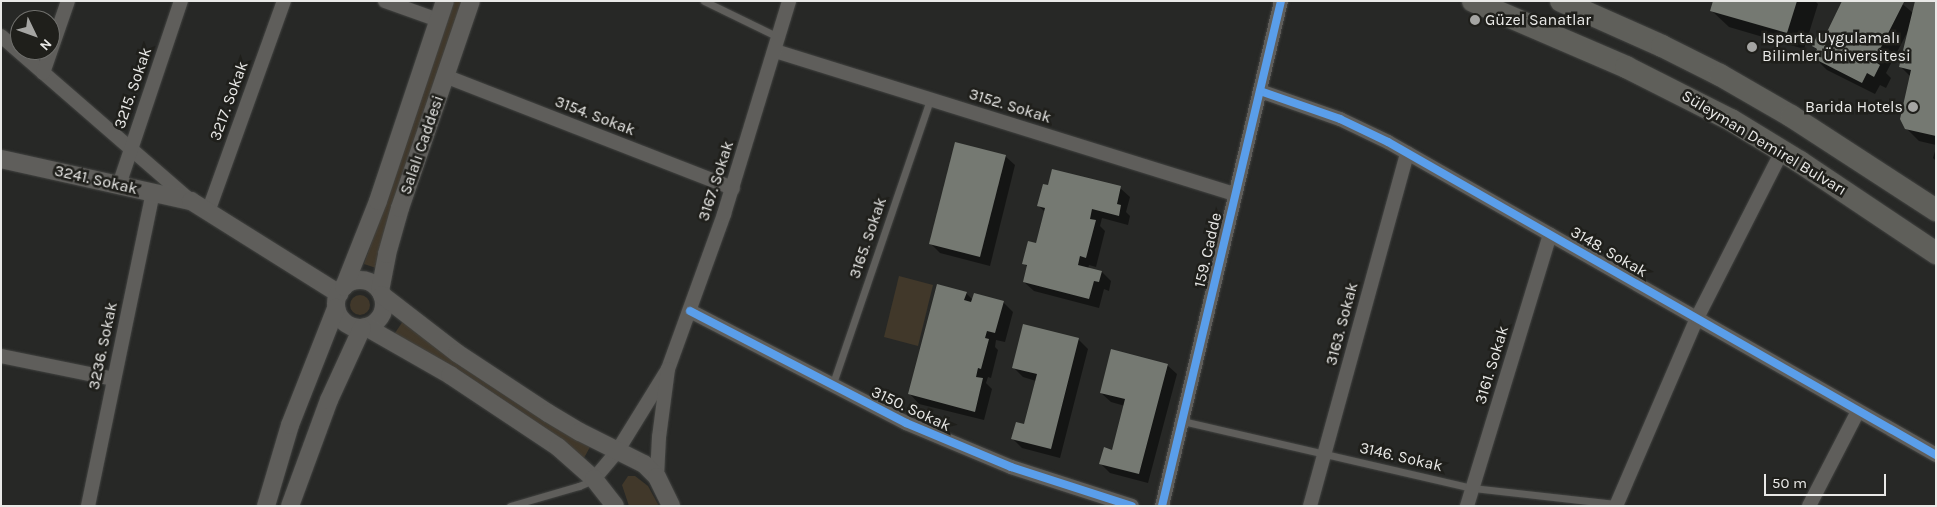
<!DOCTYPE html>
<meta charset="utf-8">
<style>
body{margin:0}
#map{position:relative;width:1937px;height:507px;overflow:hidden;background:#272826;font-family:Karla,sans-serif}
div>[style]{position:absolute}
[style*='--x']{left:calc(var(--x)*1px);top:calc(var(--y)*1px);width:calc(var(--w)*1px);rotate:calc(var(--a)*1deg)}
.green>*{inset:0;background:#41382a}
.round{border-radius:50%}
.shadow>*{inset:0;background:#0007}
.building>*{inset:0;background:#757972}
.roads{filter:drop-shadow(0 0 1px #424341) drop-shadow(0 0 1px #424341)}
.service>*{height:7px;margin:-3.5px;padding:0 3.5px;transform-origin:3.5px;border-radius:3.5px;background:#5f5e5b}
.minor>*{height:14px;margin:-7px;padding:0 7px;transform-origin:7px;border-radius:7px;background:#5f5e5b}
.tertiary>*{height:18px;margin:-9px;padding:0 9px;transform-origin:9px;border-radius:9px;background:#5f5e5b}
.tertiary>.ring{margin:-9px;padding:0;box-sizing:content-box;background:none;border:18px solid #5f5e5b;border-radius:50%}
.primary>*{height:22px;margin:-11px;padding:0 11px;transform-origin:11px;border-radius:11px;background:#5f5f5a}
.cycleway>*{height:8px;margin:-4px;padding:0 4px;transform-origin:4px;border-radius:4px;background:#5a9eea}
.dots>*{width:14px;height:14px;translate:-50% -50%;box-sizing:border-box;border:2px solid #1f1f1b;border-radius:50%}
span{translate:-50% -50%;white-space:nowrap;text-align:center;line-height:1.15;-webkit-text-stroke:5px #1f1f1b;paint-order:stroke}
.poi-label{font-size:16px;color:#e9e9e7}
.left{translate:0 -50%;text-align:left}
.right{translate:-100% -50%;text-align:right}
.street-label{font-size:16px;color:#e9e9e7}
.frame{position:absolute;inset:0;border:2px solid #e9e9e7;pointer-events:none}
.north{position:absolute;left:10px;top:10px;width:50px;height:50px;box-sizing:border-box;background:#1f1f1b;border:1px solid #70706d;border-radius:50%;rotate:132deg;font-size:14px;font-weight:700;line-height:20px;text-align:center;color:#e9e9e7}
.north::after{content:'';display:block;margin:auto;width:18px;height:22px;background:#a5a5a3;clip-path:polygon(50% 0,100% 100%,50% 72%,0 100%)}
.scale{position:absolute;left:1764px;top:474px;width:122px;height:22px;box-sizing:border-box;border:2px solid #e9e9e7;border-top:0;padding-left:6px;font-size:15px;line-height:18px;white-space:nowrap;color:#e9e9e7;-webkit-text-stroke:4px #1f1f1b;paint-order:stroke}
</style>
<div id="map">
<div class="green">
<i style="clip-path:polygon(454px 1px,463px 1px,376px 268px,364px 264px)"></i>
<i style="clip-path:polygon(899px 276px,933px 285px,918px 346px,884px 337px)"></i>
<i class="round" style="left:350px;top:295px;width:20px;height:20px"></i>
<i style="clip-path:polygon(403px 321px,444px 354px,566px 434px,590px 447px,584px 458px,393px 336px)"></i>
<i style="clip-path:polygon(628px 476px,635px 476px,648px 486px,659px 506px,629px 506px,622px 485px)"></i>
</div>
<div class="shadow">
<i style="clip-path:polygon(1715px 1px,1815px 1px,1818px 4px,1804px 49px,1729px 27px,1712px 11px)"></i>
<i style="clip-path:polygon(1844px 1px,1899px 1px,1913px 13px,1936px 1px,1936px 145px,1919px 141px,1906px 128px,1911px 77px,1901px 67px,1909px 29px,1886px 73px,1891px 78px,1886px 88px,1880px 85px,1875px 94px,1827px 70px,1814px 57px,1818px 51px,1813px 46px,1826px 37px)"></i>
<i style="clip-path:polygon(1936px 148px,1936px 161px,1933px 158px)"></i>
<i style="clip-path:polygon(1005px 156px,1015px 165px,990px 266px,940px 253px,931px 244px)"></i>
<i style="clip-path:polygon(1120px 188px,1130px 197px,1126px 212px,1130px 216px,1128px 225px,1102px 218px,1100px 226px,1105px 231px,1096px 267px,1089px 265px,1088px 269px,1102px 272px,1111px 281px,1109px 291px,1104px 289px,1099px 308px,1034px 291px,1024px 282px,1028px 268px,1024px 263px,1037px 244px,1045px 212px,1039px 206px)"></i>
<i style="clip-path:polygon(966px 293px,973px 300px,1003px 302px,1013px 312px,1005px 342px,996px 340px,995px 347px,998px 350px,991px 378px,988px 377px,986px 383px,992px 389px,984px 420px,919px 404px,910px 394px)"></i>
<i style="clip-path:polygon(1024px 326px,1079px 340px,1088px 349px,1060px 458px,1022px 448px,1013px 439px,1025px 426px,1036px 381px,1023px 377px,1013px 367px)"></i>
<i style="clip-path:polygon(1167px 365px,1177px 374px,1148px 483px,1110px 473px,1101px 464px,1113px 451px,1125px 406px,1111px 402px,1101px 393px)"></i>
</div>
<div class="building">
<i style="clip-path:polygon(1713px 1px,1797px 1px,1787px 33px,1710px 11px)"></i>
<i style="clip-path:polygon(1842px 1px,1904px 2px,1874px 61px,1880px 65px,1874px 77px,1867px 73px,1862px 83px,1813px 58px,1817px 49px,1812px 46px,1819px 32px,1825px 36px)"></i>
<i style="clip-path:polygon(1915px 1px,1936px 1px,1936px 136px,1905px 129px,1900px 119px,1911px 70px,1899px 67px)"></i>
<i style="clip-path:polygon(955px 142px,1006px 155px,980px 257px,929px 244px)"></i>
<i style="clip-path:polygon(1052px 169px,1121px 186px,1117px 204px,1121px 205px,1119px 216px,1092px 209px,1090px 219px,1096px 220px,1086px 258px,1080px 256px,1078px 265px,1102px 271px,1099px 282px,1094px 281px,1089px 299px,1023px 282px,1027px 265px,1022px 264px,1028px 241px,1036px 243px,1045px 208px,1037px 206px,1043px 184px,1048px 185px)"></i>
<i style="clip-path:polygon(937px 284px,967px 292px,964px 300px,971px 302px,974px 293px,1004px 301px,995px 333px,987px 331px,985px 338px,989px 339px,981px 369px,978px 368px,976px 377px,983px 378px,975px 412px,908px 394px)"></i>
<i style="clip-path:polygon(1023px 324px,1079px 338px,1051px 449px,1011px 439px,1016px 422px,1024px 424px,1037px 374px,1012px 368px)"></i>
<i style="clip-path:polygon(1111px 349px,1168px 364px,1139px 474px,1099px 464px,1104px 447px,1112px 450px,1125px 399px,1100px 393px)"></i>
</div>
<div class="roads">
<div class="service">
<i style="--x:704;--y:1;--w:82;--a:25.9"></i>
<i style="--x:832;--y:386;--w:303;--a:-71.1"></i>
<i style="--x:1182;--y:421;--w:299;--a:13"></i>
<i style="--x:1473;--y:488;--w:144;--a:6.4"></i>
<i style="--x:510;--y:506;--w:72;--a:-16.2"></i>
<i style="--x:579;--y:486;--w:15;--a:-23"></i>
</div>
<div class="minor">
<i style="--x:385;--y:1;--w:56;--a:19.7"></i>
<i style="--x:1;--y:36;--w:252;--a:41"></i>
<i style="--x:775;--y:51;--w:482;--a:17.3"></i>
<i style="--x:43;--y:73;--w:76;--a:-70.9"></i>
<i style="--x:445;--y:76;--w:309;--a:21.3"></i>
<i style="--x:1260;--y:91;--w:85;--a:19.3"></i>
<i style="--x:1340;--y:119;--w:53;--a:25.6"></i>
<i style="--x:1388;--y:142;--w:631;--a:29.73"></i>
<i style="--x:119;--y:185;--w:194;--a:-71.4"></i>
<i style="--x:208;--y:212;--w:224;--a:-70.2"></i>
<i style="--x:690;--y:311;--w:243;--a:27.4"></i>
<i style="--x:906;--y:423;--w:114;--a:22.7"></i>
<i style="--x:1011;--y:467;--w:127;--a:17.9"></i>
<i style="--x:1;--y:356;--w:115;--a:11.5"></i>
<i style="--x:668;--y:369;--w:165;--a:-70.1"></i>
<i style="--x:724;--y:214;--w:223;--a:-73"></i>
<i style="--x:594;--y:479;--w:38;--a:-50"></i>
<i style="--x:618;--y:450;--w:95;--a:-58.3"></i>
<i style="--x:668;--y:369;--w:69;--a:97.5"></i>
<i style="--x:659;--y:437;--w:40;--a:92.9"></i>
<i style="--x:88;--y:506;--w:320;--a:-78.3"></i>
<i style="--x:1162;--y:506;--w:519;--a:-76.74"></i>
<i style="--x:1310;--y:506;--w:366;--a:-74.6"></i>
<i style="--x:1467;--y:506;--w:284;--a:-73"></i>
<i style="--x:1616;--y:506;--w:205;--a:-66.7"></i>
<i style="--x:1697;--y:318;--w:187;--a:-63"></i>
<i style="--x:1809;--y:506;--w:107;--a:-62.7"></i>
</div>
<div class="tertiary">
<i style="--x:1;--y:159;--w:195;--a:12.5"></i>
<i style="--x:191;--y:201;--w:175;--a:32.1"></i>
<i class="ring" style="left:336px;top:280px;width:30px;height:30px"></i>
<i style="--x:344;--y:287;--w:92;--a:-68.4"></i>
<i style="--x:378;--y:201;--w:211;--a:-71.5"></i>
<i style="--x:380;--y:291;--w:38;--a:-79"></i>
<i style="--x:387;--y:254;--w:48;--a:-74.2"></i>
<i style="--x:400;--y:208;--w:219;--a:-71.1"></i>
<i style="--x:382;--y:295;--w:95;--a:37.7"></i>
<i style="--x:457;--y:353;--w:109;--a:33.4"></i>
<i style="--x:548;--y:413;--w:37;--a:31"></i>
<i style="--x:580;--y:432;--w:72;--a:26.6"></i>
<i style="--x:644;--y:464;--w:18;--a:45"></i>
<i style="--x:657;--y:477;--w:32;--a:64"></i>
<i style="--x:366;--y:327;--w:97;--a:29.7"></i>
<i style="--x:450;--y:375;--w:130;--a:33.7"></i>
<i style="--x:558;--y:447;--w:48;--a:41.6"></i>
<i style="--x:594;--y:479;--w:34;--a:52"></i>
<i style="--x:266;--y:506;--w:84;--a:-73.5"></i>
<i style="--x:290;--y:425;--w:126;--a:-68.5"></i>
<i style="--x:290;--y:506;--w:113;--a:-69.8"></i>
<i style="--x:329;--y:400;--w:79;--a:-65.4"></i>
</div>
<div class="primary">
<i style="--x:1473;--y:1;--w:167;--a:23.3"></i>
<i style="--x:1626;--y:67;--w:118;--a:26.8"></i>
<i style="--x:1731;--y:120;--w:81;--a:31.3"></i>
<i style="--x:1800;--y:162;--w:164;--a:33.8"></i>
<i style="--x:1561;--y:1;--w:111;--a:24"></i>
<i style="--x:1662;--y:46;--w:65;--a:26.6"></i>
<i style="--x:1720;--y:75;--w:82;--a:30"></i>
<i style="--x:1791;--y:116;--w:173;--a:33"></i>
</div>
</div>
<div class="cycleway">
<i style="--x:1260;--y:91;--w:85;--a:19.3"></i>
<i style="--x:1340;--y:119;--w:53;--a:25.6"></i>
<i style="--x:1388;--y:142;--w:631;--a:29.73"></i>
<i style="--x:690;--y:311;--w:243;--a:27.4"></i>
<i style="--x:906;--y:423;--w:114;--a:22.7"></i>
<i style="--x:1011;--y:467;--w:127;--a:17.9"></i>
<i style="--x:1162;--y:506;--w:519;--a:-76.74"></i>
</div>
<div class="dots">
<i style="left:1475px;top:20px;background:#a5a5a3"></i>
<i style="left:1752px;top:47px;background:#a5a5a3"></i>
<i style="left:1913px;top:107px;background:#a5a5a3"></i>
</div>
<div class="poi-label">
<span class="left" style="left:1485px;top:20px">Güzel Sanatlar</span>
<span class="left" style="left:1762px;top:47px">Isparta Uygulamalı<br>Bilimler Üniversitesi</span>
<span class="right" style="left:1903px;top:107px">Barida Hotels</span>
</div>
<div class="street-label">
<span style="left:133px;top:88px;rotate:-71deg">3215. Sokak</span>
<span style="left:229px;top:101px;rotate:-70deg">3217. Sokak</span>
<span style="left:1010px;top:106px;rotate:17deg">3152. Sokak</span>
<span style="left:595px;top:116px;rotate:21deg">3154. Sokak</span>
<span style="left:1764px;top:143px;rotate:31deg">Süleyman Demirel Bulvarı</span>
<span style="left:422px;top:145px;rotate:-71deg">Salalı Caddesi</span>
<span style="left:96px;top:180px;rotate:13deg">3241. Sokak</span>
<span style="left:716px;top:181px;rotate:-72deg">3167. Sokak</span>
<span style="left:868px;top:238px;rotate:-71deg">3165. Sokak</span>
<span style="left:1208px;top:250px;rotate:-77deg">159. Cadde</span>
<span style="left:1609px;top:252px;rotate:30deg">3148. Sokak</span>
<span style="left:1342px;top:324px;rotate:-75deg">3163. Sokak</span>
<span style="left:103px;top:346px;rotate:-78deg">3236. Sokak</span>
<span style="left:1492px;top:365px;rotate:-73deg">3161. Sokak</span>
<span style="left:911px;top:409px;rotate:25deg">3150. Sokak</span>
<span style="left:1401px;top:457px;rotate:13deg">3146. Sokak</span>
</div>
<div class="frame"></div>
<div class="north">N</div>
<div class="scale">50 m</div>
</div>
